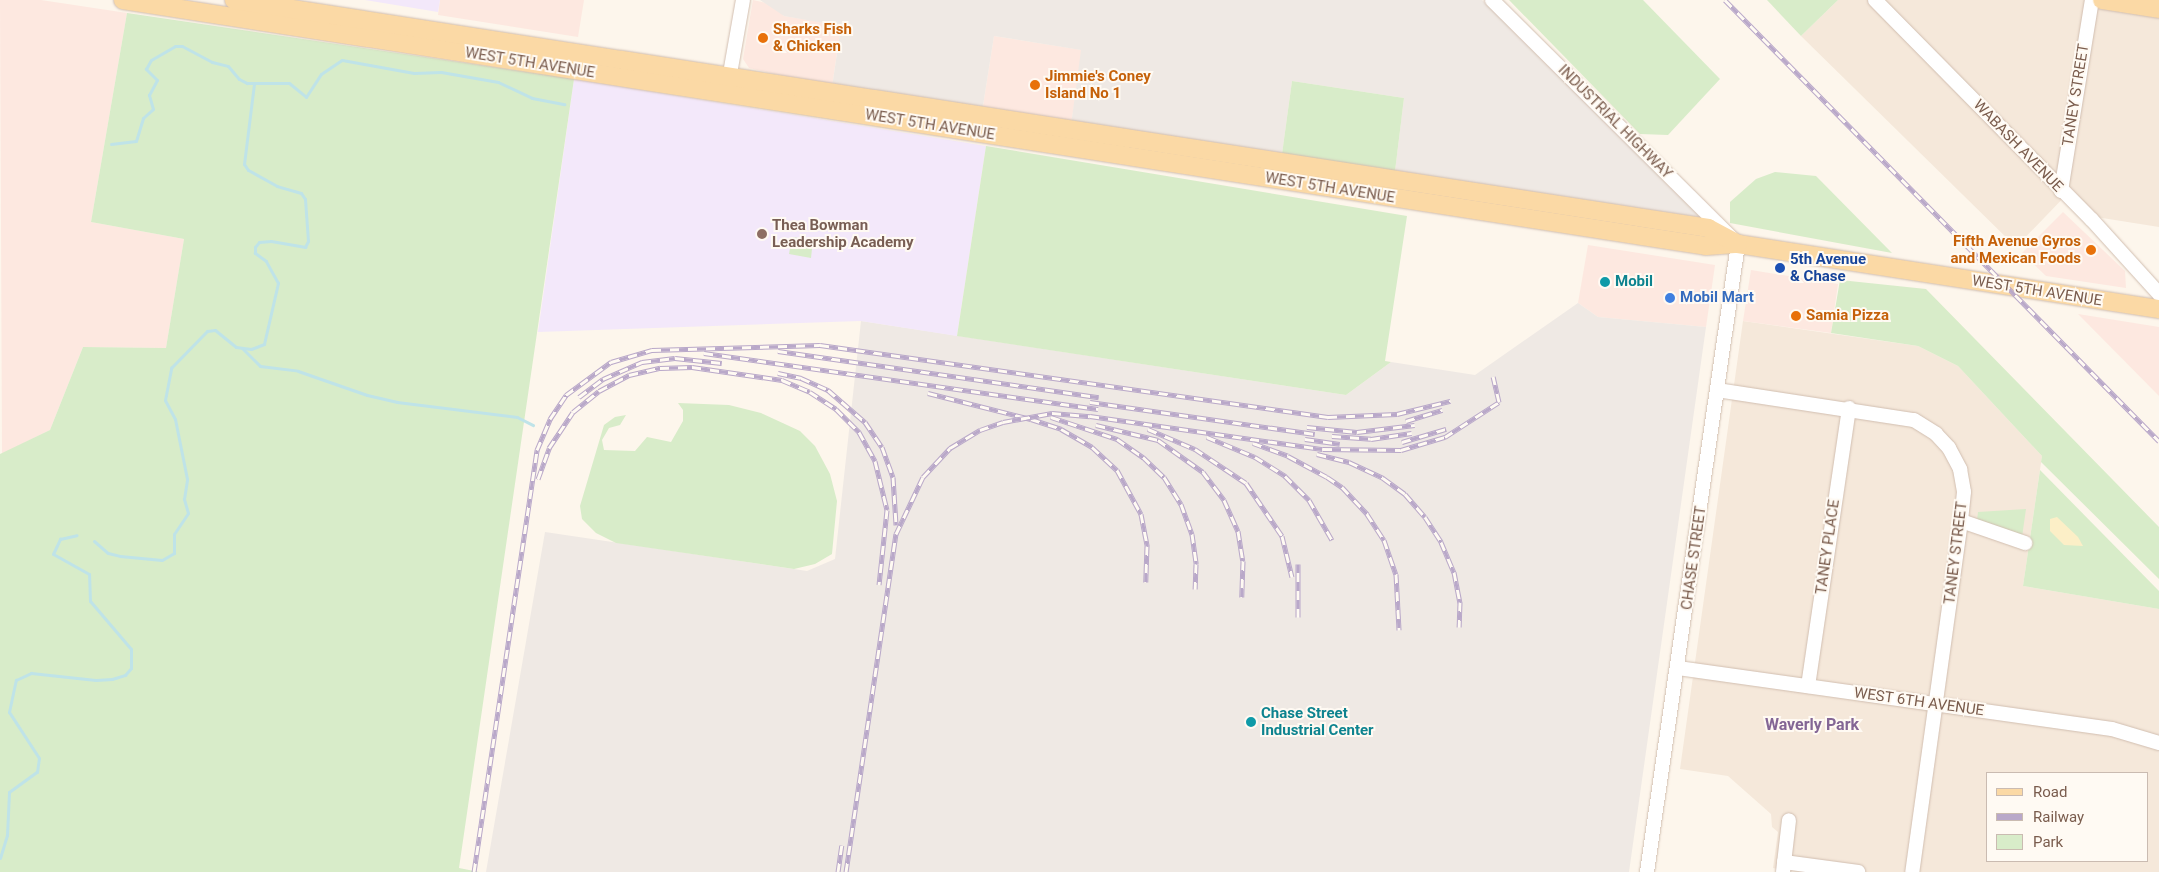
<!DOCTYPE html>
<style>
body{margin:0}
#map{position:relative;width:2159px;height:872px;overflow:hidden;background:#fdf6ec;font-family:Roboto,sans-serif}
div>[style]{position:absolute}
[style*='--x']{left:calc(var(--x)*1px);top:calc(var(--y)*1px);width:calc(var(--w)*1px);rotate:calc(var(--a)*1deg)}
.residential>*{inset:0;background:#f5e8da}
.commercial>*{inset:0;background:#fde8e0}
.industrial>*{inset:0;background:#efe9e4}
.education>*{inset:0;background:#f3e8fa}
.green>*{inset:0;background:#d8ecc9}
.sand>*{inset:0;background:#fcefc7}
.stream>*{height:3px;margin:-1.5px;padding:0 1.5px;transform-origin:1.5px;border-radius:1.5px;background:#bfe3e8}
.roads{filter:drop-shadow(0 0 1px #d1beb0) drop-shadow(0 0 1px #d1beb0)}
.minor>*{height:14px;margin:-7px;padding:0 7px;transform-origin:7px;border-radius:7px;background:#fff}
.major>*{height:18px;margin:-9px;padding:0 9px;transform-origin:9px;border-radius:9px;background:#fbd9a5}
.rail>*{height:5px;margin-top:-2.5px;transform-origin:0;background:repeating-linear-gradient(90deg,#fffaf3 0 9px,#b9a8c9 0 18px);box-sizing:border-box;border-block:1px solid #b9a8c9}
.dots>*{width:14px;height:14px;translate:-50% -50%;box-sizing:border-box;border:2px solid #fffaf3;border-radius:50%}
span{translate:-50% -50%;white-space:nowrap;text-align:center;line-height:1.15;-webkit-text-stroke:4px #fffaf3;paint-order:stroke}
.food-label{font-size:15px;color:#c56008;font-weight:700}
.left{translate:0 -50%;text-align:left}
.right{translate:-100% -50%;text-align:right}
.street-label{font-size:15px;color:#7a5c4d}
.education-label{font-size:15px;color:#785e54;font-weight:700}
.transit-label{font-size:15px;color:#164399;font-weight:700}
.culture-label{font-size:15px;color:#0d838f;font-weight:700}
.shop-label{font-size:15px;color:#366cbe;font-weight:700}
.neighbourhood-label{font-size:16px;color:#846695;font-weight:700}
.legend{position:absolute;left:1986px;top:772px;width:162px;height:90px;box-sizing:border-box;background:#fffaf3;border:1px solid #cabbb1;margin:0;padding:6px 9px;list-style:none;font-size:15px;color:#7a5c4d}
.legend li{display:flex;align-items:center;gap:10px;height:25px}
.legend b{width:25px;border:1px solid #cabbb1}
</style>
<div id="map">
<div class="residential">
<i style="clip-path:polygon(1838px 0,2159px 0,2159px 227px,2096px 217px,2070px 191px,2016px 247px,1801px 36px)"></i>
<i style="clip-path:polygon(evenodd,1743px 321px,1918px 346px,1958px 366px,2042px 456px,2023px 586px,2159px 609px,2159px 872px,1796px 872px,1773px 868px,1778px 832px,1772px 827px,1771px 814px,1728px 776px,1680px 769px,1743px 321px,1988px 773px,2148px 773px,2148px 861px,1988px 861px,1988px 773px)"></i>
</div>
<div class="commercial">
<i style="clip-path:polygon(0 0,41px 0,127px 13px,91px 222px,184px 239px,166px 348px,83px 347px,50px 430px,2px 454px)"></i>
<i style="clip-path:polygon(440px 0,584px 0,578px 37px,438px 15px)"></i>
<i style="clip-path:polygon(753px 0,771px 4px,784px 16px,841px 25px,832px 87px,749px 68px,743px 59px)"></i>
<i style="clip-path:polygon(994px 36px,1082px 50px,1071px 125px,982px 112px)"></i>
<i style="clip-path:polygon(2063px 212px,2125px 271px,2126px 288px,2046px 276px,2022px 253px)"></i>
<i style="clip-path:polygon(1588px 245px,1715px 265px,1706px 327px,1598px 317px,1578px 303px)"></i>
<i style="clip-path:polygon(1751px 270px,1838px 284px,1831px 333px,1743px 321px)"></i>
<i style="clip-path:polygon(2078px 314px,2159px 327px,2159px 396px)"></i>
</div>
<div class="industrial">
<i style="clip-path:polygon(760px 0,1482px 0,1704px 221px,1395px 171px,1404px 98px,1292px 81px,1282px 154px,1071px 125px,1081px 50px,994px 36px,982px 112px,832px 87px,841px 26px,784px 16px)"></i>
<i style="clip-path:polygon(1578px 303px,1598px 317px,1706px 327px,1629px 872px,486px 872px,545px 532px,807px 571px,835px 559px,861px 321px,1346px 395px,1391px 362px,1475px 375px)"></i>
</div>
<div class="education">
<i style="clip-path:polygon(365px 0,440px 0,438px 12px)"></i>
<i style="clip-path:polygon(574px 79px,986px 146px,957px 336px,861px 321px,538px 332px)"></i>
</div>
<div class="green">
<i style="clip-path:polygon(1509px 0,1643px 0,1720px 79px,1668px 135px,1640px 134px)"></i>
<i style="clip-path:polygon(1767px 0,1838px 0,1801px 36px)"></i>
<i style="clip-path:polygon(127px 13px,574px 79px,459px 868px,479px 872px,0 872px,0 454px,50px 430px,83px 347px,166px 348px,184px 239px,91px 222px)"></i>
<i style="clip-path:polygon(1292px 81px,1404px 98px,1395px 171px,1282px 154px)"></i>
<i style="clip-path:polygon(986px 146px,1407px 216px,1385px 361px,1391px 362px,1346px 395px,957px 336px)"></i>
<i style="clip-path:polygon(1775px 172px,1816px 176px,1892px 253px,1730px 223px,1730px 202px,1756px 179px)"></i>
<i style="clip-path:polygon(792px 237px,813px 240px,811px 258px,789px 254px)"></i>
<i style="clip-path:polygon(1840px 280px,1926px 289px,2159px 527px,2159px 579px,2041px 462px,2042px 456px,1958px 366px,1918px 346px,1831px 333px)"></i>
<i style="clip-path:polygon(678px 403px,729px 405px,761px 413px,800px 431px,815px 446px,830px 474px,837px 501px,832px 554px,815px 564px,794px 569px,616px 543px,596px 533px,582px 519px,580px 506px,604px 425px,615px 417px,626px 415px,620px 425px,609px 428px,602px 440px,604px 450px,635px 451px,647px 437px,671px 442px,683px 421px,683px 410px)"></i>
<i style="clip-path:polygon(2040px 470px,2159px 591px,2159px 609px,2023px 586px)"></i>
<i style="clip-path:polygon(2026px 509px,2022px 537px,1977px 521px,1978px 512px)"></i>
</div>
<div class="sand">
<i style="clip-path:polygon(2057px 517px,2078px 537px,2083px 546px,2064px 545px,2050px 531px,2050px 519px)"></i>
</div>
<div class="stream">
<i style="--x:111;--y:144;--w:25;--a:-7"></i>
<i style="--x:136;--y:141;--w:24;--a:-73"></i>
<i style="--x:143;--y:118;--w:13;--a:-42"></i>
<i style="--x:153;--y:109;--w:15;--a:-106"></i>
<i style="--x:149;--y:95;--w:17;--a:-62"></i>
<i style="--x:157;--y:80;--w:16;--a:-135"></i>
<i style="--x:146;--y:69;--w:10;--a:-61"></i>
<i style="--x:151;--y:60;--w:28;--a:-30"></i>
<i style="--x:175;--y:46;--w:7;--a:0"></i>
<i style="--x:182;--y:46;--w:34;--a:28"></i>
<i style="--x:212;--y:62;--w:16;--a:14"></i>
<i style="--x:228;--y:66;--w:17;--a:50"></i>
<i style="--x:239;--y:79;--w:9;--a:27"></i>
<i style="--x:247;--y:83;--w:42;--a:0"></i>
<i style="--x:289;--y:83;--w:22;--a:39"></i>
<i style="--x:306;--y:97;--w:27;--a:-57"></i>
<i style="--x:321;--y:74;--w:25;--a:-34"></i>
<i style="--x:342;--y:60;--w:73;--a:10.2"></i>
<i style="--x:414;--y:73;--w:27;--a:-2"></i>
<i style="--x:441;--y:72;--w:58;--a:10"></i>
<i style="--x:498;--y:82;--w:38;--a:25"></i>
<i style="--x:532;--y:98;--w:33;--a:11"></i>
<i style="--x:242;--y:348;--w:25;--a:45"></i>
<i style="--x:260;--y:366;--w:38;--a:7"></i>
<i style="--x:298;--y:371;--w:73;--a:19.2"></i>
<i style="--x:367;--y:395;--w:31;--a:13"></i>
<i style="--x:397;--y:402;--w:121;--a:7.1"></i>
<i style="--x:517;--y:417;--w:18;--a:27"></i>
<i style="--x:94;--y:541;--w:18;--a:41"></i>
<i style="--x:108;--y:553;--w:12;--a:14"></i>
<i style="--x:120;--y:556;--w:42;--a:5.4"></i>
<i style="--x:162;--y:560;--w:14;--a:-30"></i>
<i style="--x:174;--y:553;--w:19;--a:-90"></i>
<i style="--x:174;--y:534;--w:25;--a:-56"></i>
<i style="--x:188;--y:513;--w:15;--a:-106"></i>
<i style="--x:184;--y:499;--w:20;--a:-81"></i>
<i style="--x:187;--y:479;--w:61;--a:-101.3"></i>
<i style="--x:175;--y:419;--w:21;--a:-118"></i>
<i style="--x:165;--y:400;--w:33;--a:-79"></i>
<i style="--x:171;--y:368;--w:52;--a:-45.8"></i>
<i style="--x:207;--y:331;--w:8;--a:-7"></i>
<i style="--x:215;--y:330;--w:27;--a:39"></i>
<i style="--x:236;--y:347;--w:15;--a:8"></i>
<i style="--x:251;--y:349;--w:14;--a:-21"></i>
<i style="--x:264;--y:344;--w:63;--a:-77.1"></i>
<i style="--x:278;--y:283;--w:25;--a:-119"></i>
<i style="--x:266;--y:261;--w:14;--a:-144"></i>
<i style="--x:255;--y:253;--w:6;--a:-90"></i>
<i style="--x:255;--y:247;--w:6;--a:-51"></i>
<i style="--x:259;--y:242;--w:12;--a:-5"></i>
<i style="--x:271;--y:241;--w:35;--a:10"></i>
<i style="--x:305;--y:247;--w:7;--a:-63"></i>
<i style="--x:308;--y:241;--w:42;--a:-94.1"></i>
<i style="--x:305;--y:199;--w:7;--a:-124"></i>
<i style="--x:301;--y:193;--w:25;--a:-164"></i>
<i style="--x:277;--y:186;--w:33;--a:-151"></i>
<i style="--x:248;--y:170;--w:7;--a:-124"></i>
<i style="--x:244;--y:164;--w:81;--a:-82.9"></i>
<i style="--x:0;--y:858;--w:24;--a:-73"></i>
<i style="--x:7;--y:835;--w:43;--a:-87.3"></i>
<i style="--x:9;--y:792;--w:34;--a:-36"></i>
<i style="--x:37;--y:772;--w:14;--a:-82"></i>
<i style="--x:39;--y:758;--w:55;--a:-123.1"></i>
<i style="--x:9;--y:712;--w:33;--a:-78"></i>
<i style="--x:16;--y:680;--w:17;--a:-25"></i>
<i style="--x:31;--y:673;--w:65;--a:6.1"></i>
<i style="--x:96;--y:680;--w:16;--a:-4"></i>
<i style="--x:112;--y:679;--w:14;--a:-17"></i>
<i style="--x:125;--y:675;--w:9;--a:-49"></i>
<i style="--x:131;--y:668;--w:19;--a:-90"></i>
<i style="--x:131;--y:649;--w:63;--a:-130.5"></i>
<i style="--x:90;--y:601;--w:27;--a:-92"></i>
<i style="--x:89;--y:574;--w:41;--a:-150.9"></i>
<i style="--x:53;--y:554;--w:17;--a:-65"></i>
<i style="--x:60;--y:539;--w:17;--a:-13"></i>
</div>
<div class="roads">
<div class="minor">
<i style="--x:1492;--y:0;--w:346;--a:44.8"></i>
<i style="--x:1738;--y:244;--w:635;--a:98.25"></i>
<i style="--x:1875;--y:0;--w:309;--a:45.4"></i>
<i style="--x:2092;--y:220;--w:100;--a:47.8"></i>
<i style="--x:728;--y:85;--w:86;--a:-80"></i>
<i style="--x:2061;--y:191;--w:193;--a:-80.8"></i>
<i style="--x:1717;--y:390;--w:199;--a:8.7"></i>
<i style="--x:1914;--y:420;--w:26;--a:32"></i>
<i style="--x:1936;--y:434;--w:19;--a:47"></i>
<i style="--x:1949;--y:448;--w:24;--a:62"></i>
<i style="--x:1960;--y:469;--w:23;--a:80"></i>
<i style="--x:1964;--y:492;--w:29;--a:96"></i>
<i style="--x:1961;--y:521;--w:354;--a:97.9"></i>
<i style="--x:1961;--y:521;--w:68;--a:19"></i>
<i style="--x:1678;--y:668;--w:438;--a:8"></i>
<i style="--x:2112;--y:729;--w:49;--a:16.6"></i>
<i style="--x:1808;--y:686;--w:281;--a:-81.6"></i>
<i style="--x:1784;--y:862;--w:75;--a:7.7"></i>
<i style="--x:1783;--y:872;--w:52;--a:-83.4"></i>
</div>
<div class="major">
<i style="--x:123;--y:0;--w:1602;--a:8.83"></i>
<i style="--x:1706;--y:246;--w:32;--a:-4"></i>
<i style="--x:1738;--y:244;--w:426;--a:8.8"></i>
<i style="--x:234;--y:0;--w:1492;--a:8.79"></i>
<i style="--x:1708;--y:228;--w:34;--a:28"></i>
<i style="--x:2102;--y:0;--w:58;--a:9"></i>
</div>
</div>
<div class="rail">
<i style="--x:1725;--y:0;--w:619;--a:45.46"></i>
<i style="--x:778;--y:351;--w:324;--a:8.2"></i>
<i style="--x:704;--y:353;--w:398;--a:8.1"></i>
<i style="--x:778;--y:373;--w:24;--a:12"></i>
<i style="--x:801;--y:378;--w:30;--a:24"></i>
<i style="--x:828;--y:390;--w:49;--a:40.9"></i>
<i style="--x:865;--y:422;--w:30;--a:56"></i>
<i style="--x:882;--y:447;--w:32;--a:70"></i>
<i style="--x:893;--y:477;--w:48;--a:86.4"></i>
<i style="--x:928;--y:393;--w:106;--a:14.2"></i>
<i style="--x:1031;--y:419;--w:32;--a:18"></i>
<i style="--x:1061;--y:429;--w:36;--a:30"></i>
<i style="--x:1092;--y:447;--w:34;--a:43"></i>
<i style="--x:1117;--y:470;--w:50;--a:61.4"></i>
<i style="--x:1141;--y:514;--w:33;--a:79"></i>
<i style="--x:1147;--y:546;--w:36;--a:92"></i>
<i style="--x:579;--y:397;--w:30;--a:-37"></i>
<i style="--x:603;--y:379;--w:43;--a:-23.6"></i>
<i style="--x:642;--y:362;--w:33;--a:-7"></i>
<i style="--x:675;--y:358;--w:47;--a:6.1"></i>
<i style="--x:1090;--y:402;--w:227;--a:8.1"></i>
<i style="--x:1051;--y:417;--w:70;--a:18.4"></i>
<i style="--x:1117;--y:439;--w:32;--a:35"></i>
<i style="--x:1143;--y:457;--w:29;--a:44"></i>
<i style="--x:1164;--y:477;--w:32;--a:58"></i>
<i style="--x:1181;--y:504;--w:32;--a:70"></i>
<i style="--x:1192;--y:534;--w:30;--a:82"></i>
<i style="--x:1196;--y:564;--w:25;--a:92"></i>
<i style="--x:1406;--y:421;--w:38;--a:-17"></i>
<i style="--x:1096;--y:425;--w:64;--a:13.6"></i>
<i style="--x:1158;--y:440;--w:55;--a:35.4"></i>
<i style="--x:1203;--y:472;--w:35;--a:53"></i>
<i style="--x:1224;--y:500;--w:34;--a:66"></i>
<i style="--x:1238;--y:531;--w:30;--a:81"></i>
<i style="--x:1243;--y:561;--w:36;--a:92"></i>
<i style="--x:1307;--y:427;--w:50;--a:5.7"></i>
<i style="--x:1357;--y:432;--w:58;--a:-6.9"></i>
<i style="--x:1148;--y:429;--w:51;--a:23.1"></i>
<i style="--x:1195;--y:449;--w:61;--a:33.7"></i>
<i style="--x:1246;--y:483;--w:64;--a:55.8"></i>
<i style="--x:1282;--y:536;--w:42;--a:76.3"></i>
<i style="--x:1332;--y:436;--w:39;--a:4"></i>
<i style="--x:1371;--y:439;--w:41;--a:-8.3"></i>
<i style="--x:1207;--y:437;--w:52;--a:22.6"></i>
<i style="--x:1255;--y:457;--w:36;--a:32"></i>
<i style="--x:1285;--y:476;--w:34;--a:45"></i>
<i style="--x:1309;--y:500;--w:46;--a:60.1"></i>
<i style="--x:1305;--y:439;--w:35;--a:8"></i>
<i style="--x:1402;--y:442;--w:46;--a:-16.5"></i>
<i style="--x:1253;--y:443;--w:37;--a:20"></i>
<i style="--x:1288;--y:456;--w:44;--a:28.3"></i>
<i style="--x:1327;--y:477;--w:18;--a:34"></i>
<i style="--x:1342;--y:487;--w:37;--a:47"></i>
<i style="--x:1367;--y:514;--w:31;--a:57"></i>
<i style="--x:1384;--y:540;--w:36;--a:71"></i>
<i style="--x:1396;--y:574;--w:56;--a:86.9"></i>
<i style="--x:1317;--y:454;--w:33;--a:14"></i>
<i style="--x:1349;--y:462;--w:38;--a:25"></i>
<i style="--x:1383;--y:478;--w:27;--a:36"></i>
<i style="--x:1405;--y:494;--w:30;--a:49"></i>
<i style="--x:1425;--y:517;--w:30;--a:57"></i>
<i style="--x:1441;--y:542;--w:33;--a:67"></i>
<i style="--x:1454;--y:572;--w:31;--a:79"></i>
<i style="--x:1460;--y:602;--w:25;--a:92"></i>
<i style="--x:538;--y:479;--w:33;--a:-70"></i>
<i style="--x:549;--y:448;--w:43;--a:-56.3"></i>
<i style="--x:573;--y:412;--w:33;--a:-39"></i>
<i style="--x:599;--y:391;--w:34;--a:-28"></i>
<i style="--x:629;--y:375;--w:32;--a:-13"></i>
<i style="--x:660;--y:368;--w:32;--a:-2"></i>
<i style="--x:692;--y:367;--w:91;--a:8.2"></i>
<i style="--x:782;--y:380;--w:30;--a:23"></i>
<i style="--x:810;--y:392;--w:31;--a:33"></i>
<i style="--x:836;--y:409;--w:33;--a:45"></i>
<i style="--x:859;--y:432;--w:33;--a:61"></i>
<i style="--x:875;--y:461;--w:50;--a:76.2"></i>
<i style="--x:887;--y:510;--w:75;--a:96.1"></i>
<i style="--x:1298;--y:617;--w:53;--a:-90"></i>
<i style="--x:474;--y:872;--w:427;--a:-81.5"></i>
<i style="--x:537;--y:450;--w:34;--a:-67"></i>
<i style="--x:550;--y:419;--w:29;--a:-56"></i>
<i style="--x:566;--y:395;--w:56;--a:-36.3"></i>
<i style="--x:611;--y:362;--w:43;--a:-16.3"></i>
<i style="--x:652;--y:350;--w:168;--a:-1.7"></i>
<i style="--x:820;--y:345;--w:513;--a:8.07"></i>
<i style="--x:1328;--y:417;--w:69;--a:-2.5"></i>
<i style="--x:1397;--y:414;--w:55;--a:-13.8"></i>
<i style="--x:838;--y:872;--w:27;--a:-82"></i>
<i style="--x:846;--y:872;--w:342;--a:-81.6"></i>
<i style="--x:896;--y:534;--w:63;--a:-64.7"></i>
<i style="--x:923;--y:477;--w:40;--a:-47"></i>
<i style="--x:950;--y:448;--w:35;--a:-31"></i>
<i style="--x:980;--y:430;--w:24;--a:-19"></i>
<i style="--x:1003;--y:422;--w:50;--a:-10.4"></i>
<i style="--x:1052;--y:413;--w:38;--a:5"></i>
<i style="--x:1090;--y:416;--w:235;--a:8.1"></i>
<i style="--x:1323;--y:449;--w:78;--a:0.7"></i>
<i style="--x:1401;--y:450;--w:46;--a:-16.5"></i>
<i style="--x:1445;--y:437;--w:64;--a:-32.9"></i>
<i style="--x:1499;--y:402;--w:26;--a:-103"></i>
</div>
<div class="dots">
<i style="left:763px;top:38px;background:#e8710a"></i>
<i style="left:1035px;top:85px;background:#e8710a"></i>
<i style="left:762px;top:234px;background:#8d6e63"></i>
<i style="left:2091px;top:250px;background:#e8710a"></i>
<i style="left:1780px;top:268px;background:#1a4fb4"></i>
<i style="left:1605px;top:282px;background:#0f9aa8"></i>
<i style="left:1670px;top:298px;background:#3f7fe0"></i>
<i style="left:1796px;top:316px;background:#e8710a"></i>
<i style="left:1251px;top:722px;background:#0f9aa8"></i>
</div>
<div class="food-label">
<span class="left" style="left:773px;top:38px">Sharks Fish<br>&amp; Chicken</span>
<span class="left" style="left:1045px;top:85px">Jimmie's Coney<br>Island No 1</span>
<span class="right" style="left:2081px;top:250px">Fifth Avenue Gyros<br>and Mexican Foods</span>
<span class="left" style="left:1806px;top:316px">Samia Pizza</span>
</div>
<div class="street-label">
<span style="left:530px;top:63px;rotate:9deg">WEST 5TH AVENUE</span>
<span style="left:2076px;top:95px;rotate:-81deg">TANEY STREET</span>
<span style="left:1615px;top:122px;rotate:45deg">INDUSTRIAL HIGHWAY</span>
<span style="left:930px;top:125px;rotate:9deg">WEST 5TH AVENUE</span>
<span style="left:2018px;top:146px;rotate:46deg">WABASH AVENUE</span>
<span style="left:1330px;top:188px;rotate:9deg">WEST 5TH AVENUE</span>
<span style="left:2037px;top:291px;rotate:9deg">WEST 5TH AVENUE</span>
<span style="left:1828px;top:547px;rotate:-82deg">TANEY PLACE</span>
<span style="left:1956px;top:553px;rotate:-83deg">TANEY STREET</span>
<span style="left:1694px;top:558px;rotate:-82deg">CHASE STREET</span>
<span style="left:1919px;top:702px;rotate:8deg">WEST 6TH AVENUE</span>
</div>
<div class="education-label">
<span class="left" style="left:772px;top:234px">Thea Bowman<br>Leadership Academy</span>
</div>
<div class="transit-label">
<span class="left" style="left:1790px;top:268px">5th Avenue<br>&amp; Chase</span>
</div>
<div class="culture-label">
<span class="left" style="left:1615px;top:282px">Mobil</span>
<span class="left" style="left:1261px;top:722px">Chase Street<br>Industrial Center</span>
</div>
<div class="shop-label">
<span class="left" style="left:1680px;top:298px">Mobil Mart</span>
</div>
<div class="neighbourhood-label">
<span style="left:1812px;top:725px">Waverly Park</span>
</div>
<ul class="legend">
<li><b style="height:6px;background:#fbd9a5"></b>Road</li>
<li><b style="height:6px;background:#b9a8c9"></b>Railway</li>
<li><b style="height:14px;background:#d8ecc9"></b>Park</li>
</ul>
</div>
